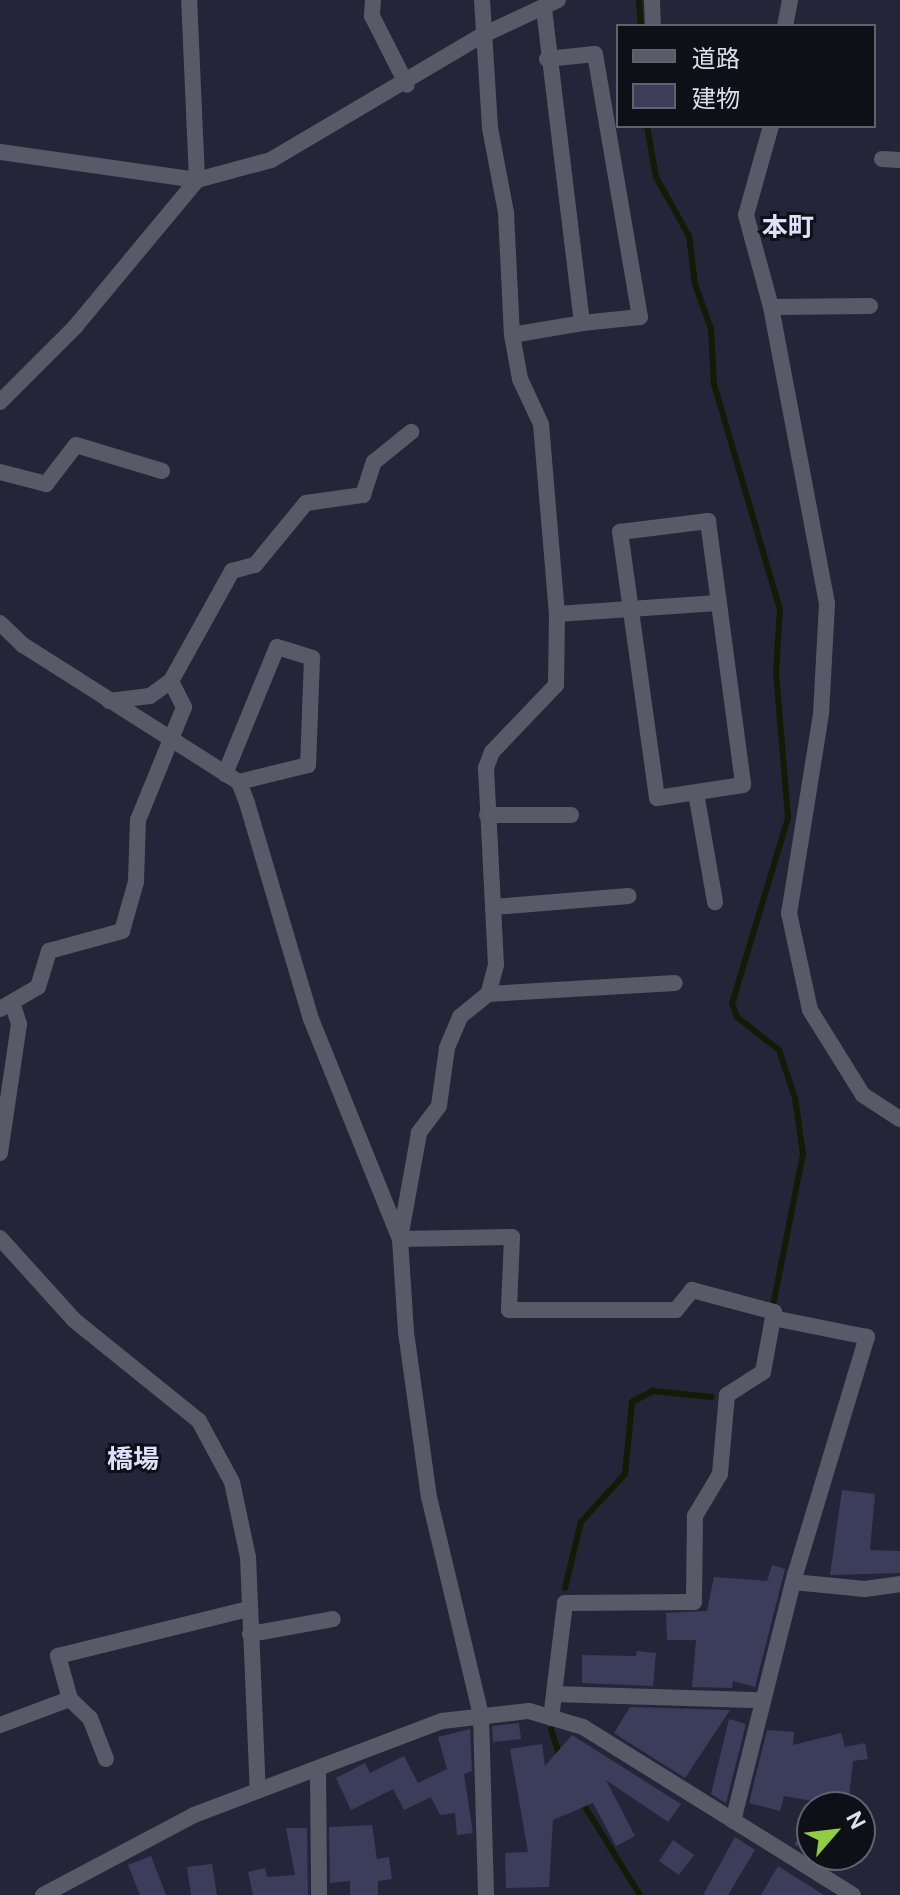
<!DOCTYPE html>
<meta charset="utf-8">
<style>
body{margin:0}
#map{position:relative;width:900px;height:1895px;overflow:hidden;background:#252539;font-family:"DM Sans","Noto Sans JP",sans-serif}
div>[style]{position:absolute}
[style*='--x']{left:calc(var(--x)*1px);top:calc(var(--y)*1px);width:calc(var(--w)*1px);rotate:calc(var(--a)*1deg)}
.stream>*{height:6px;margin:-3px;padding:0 3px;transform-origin:3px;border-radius:3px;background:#101c03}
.building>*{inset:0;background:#3c3d5a}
.street>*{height:16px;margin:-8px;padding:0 8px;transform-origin:8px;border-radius:8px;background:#595a68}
span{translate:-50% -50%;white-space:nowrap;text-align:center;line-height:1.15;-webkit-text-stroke:6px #0f0f18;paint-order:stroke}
.neighbourhood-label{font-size:26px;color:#dfe1fc;font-weight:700}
.legend{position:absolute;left:616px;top:24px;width:260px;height:104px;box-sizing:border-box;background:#0f0f18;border:2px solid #62626d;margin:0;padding:10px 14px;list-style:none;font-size:24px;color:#dedfec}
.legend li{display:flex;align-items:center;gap:16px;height:40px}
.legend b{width:40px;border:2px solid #62626d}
.north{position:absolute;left:796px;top:1791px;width:80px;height:80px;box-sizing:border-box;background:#0f0f18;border:2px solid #62626d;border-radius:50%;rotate:62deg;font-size:22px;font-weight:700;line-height:32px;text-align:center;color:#dedfec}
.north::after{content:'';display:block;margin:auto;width:28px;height:36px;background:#90cd41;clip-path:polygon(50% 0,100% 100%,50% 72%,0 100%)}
</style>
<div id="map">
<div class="stream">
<i style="--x:639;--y:0;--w:26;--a:86"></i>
<i style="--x:647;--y:126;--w:52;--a:80"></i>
<i style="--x:656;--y:177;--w:68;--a:60.8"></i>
<i style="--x:689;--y:236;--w:48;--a:82.9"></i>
<i style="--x:695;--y:284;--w:48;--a:70.4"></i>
<i style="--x:711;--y:329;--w:55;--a:86.9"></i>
<i style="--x:714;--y:384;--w:234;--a:73.7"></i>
<i style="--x:780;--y:609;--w:63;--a:93.6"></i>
<i style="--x:776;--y:672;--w:146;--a:85.3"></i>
<i style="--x:788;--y:818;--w:193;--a:106.8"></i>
<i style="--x:732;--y:1003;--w:15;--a:70"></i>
<i style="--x:737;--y:1017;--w:53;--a:38.2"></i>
<i style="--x:779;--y:1050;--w:51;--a:71.6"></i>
<i style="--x:795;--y:1098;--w:57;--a:81.9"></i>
<i style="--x:803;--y:1154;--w:150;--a:101.2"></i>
<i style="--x:565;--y:1588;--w:68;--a:-76.4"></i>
<i style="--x:581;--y:1522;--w:65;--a:-47.5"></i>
<i style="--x:625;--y:1474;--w:72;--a:-84.4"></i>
<i style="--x:632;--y:1402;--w:24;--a:-28"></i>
<i style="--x:653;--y:1391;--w:59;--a:5.8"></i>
<i style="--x:551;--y:1729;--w:28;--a:72"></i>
<i style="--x:582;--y:1802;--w:110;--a:58.1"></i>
</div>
<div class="building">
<i style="clip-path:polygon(842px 1490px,875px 1494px,870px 1550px,900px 1551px,900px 1573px,830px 1575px)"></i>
<i style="clip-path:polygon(772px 1565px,785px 1569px,755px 1687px,733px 1681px,732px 1688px,692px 1687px,696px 1640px,667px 1640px,666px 1613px,707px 1611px,714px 1577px,767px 1581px)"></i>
<i style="clip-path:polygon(637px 1651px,656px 1653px,653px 1686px,582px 1683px,582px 1655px,636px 1656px)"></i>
<i style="clip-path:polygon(630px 1707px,730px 1710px,685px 1778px,614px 1733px)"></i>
<i style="clip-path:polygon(729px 1719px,746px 1724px,726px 1803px,711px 1794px)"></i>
<i style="clip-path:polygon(519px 1723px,521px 1739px,493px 1742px,492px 1726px)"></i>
<i style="clip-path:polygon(470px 1729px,472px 1771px,464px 1774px,473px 1833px,457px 1835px,455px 1813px,440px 1815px,431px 1797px,404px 1810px,393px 1789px,351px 1810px,336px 1778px,365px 1763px,370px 1773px,404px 1756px,418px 1783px,447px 1769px,438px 1737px)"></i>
<i style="clip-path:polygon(767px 1730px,794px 1732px,793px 1745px,841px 1733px,845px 1747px,865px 1743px,868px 1759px,853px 1761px,848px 1807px,784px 1796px,780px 1811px,749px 1803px)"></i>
<i style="clip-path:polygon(572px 1735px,681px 1804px,668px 1822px,606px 1780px,635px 1836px,616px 1846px,593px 1803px,553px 1820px,549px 1887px,506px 1888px,505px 1853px,528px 1852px,510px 1749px,542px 1744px,545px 1766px)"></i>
<i style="clip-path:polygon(812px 1820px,812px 1857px,794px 1844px)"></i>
<i style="clip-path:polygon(372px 1825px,377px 1859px,389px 1857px,392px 1879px,378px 1881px,378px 1895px,350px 1895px,350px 1881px,330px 1883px,329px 1827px)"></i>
<i style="clip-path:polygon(286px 1828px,307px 1828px,308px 1895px,253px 1895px,248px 1872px,265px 1868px,267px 1877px,295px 1875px)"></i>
<i style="clip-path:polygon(735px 1837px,755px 1850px,728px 1895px,703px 1895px)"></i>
<i style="clip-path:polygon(673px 1840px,694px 1855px,679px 1875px,659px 1861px)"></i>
<i style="clip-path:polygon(151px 1856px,166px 1895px,140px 1895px,128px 1865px)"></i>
<i style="clip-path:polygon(212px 1864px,217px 1895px,191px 1895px,187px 1867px)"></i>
<i style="clip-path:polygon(778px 1866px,800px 1880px,824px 1895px,761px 1895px)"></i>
</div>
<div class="street">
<i style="--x:373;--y:0;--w:16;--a:94"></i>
<i style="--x:372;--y:16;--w:77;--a:63.1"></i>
<i style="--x:482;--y:0;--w:128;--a:86.4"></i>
<i style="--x:490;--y:128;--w:86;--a:79.3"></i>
<i style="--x:506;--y:213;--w:122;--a:87.2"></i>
<i style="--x:512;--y:335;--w:45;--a:79.7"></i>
<i style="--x:520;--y:379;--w:50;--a:65"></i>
<i style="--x:541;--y:424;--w:191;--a:85.2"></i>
<i style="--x:557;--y:614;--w:71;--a:90.8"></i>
<i style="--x:556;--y:685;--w:93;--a:133.7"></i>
<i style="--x:492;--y:752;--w:17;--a:111"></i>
<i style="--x:486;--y:768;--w:197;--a:87.1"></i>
<i style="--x:496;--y:965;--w:30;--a:105"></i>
<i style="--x:488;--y:994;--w:36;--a:141"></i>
<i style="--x:460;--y:1017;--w:34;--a:113"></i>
<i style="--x:447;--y:1048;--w:59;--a:97.9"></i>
<i style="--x:439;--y:1106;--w:34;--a:127"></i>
<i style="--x:419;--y:1133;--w:108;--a:100.2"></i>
<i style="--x:400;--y:1239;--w:112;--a:-1"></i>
<i style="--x:512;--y:1237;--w:73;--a:92.4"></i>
<i style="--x:509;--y:1310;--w:167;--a:0"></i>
<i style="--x:676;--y:1310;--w:26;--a:-51"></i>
<i style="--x:692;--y:1290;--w:85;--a:15"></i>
<i style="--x:774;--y:1312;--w:61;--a:100.4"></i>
<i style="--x:763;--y:1372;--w:43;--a:147.4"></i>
<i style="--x:727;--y:1395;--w:79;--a:95.1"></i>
<i style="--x:720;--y:1474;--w:49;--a:120.8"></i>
<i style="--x:695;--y:1516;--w:86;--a:90.7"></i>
<i style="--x:694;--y:1602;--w:129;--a:179.6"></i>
<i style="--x:565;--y:1603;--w:116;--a:96.9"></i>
<i style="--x:652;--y:0;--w:26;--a:88"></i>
<i style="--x:785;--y:26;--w:26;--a:-79"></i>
<i style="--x:547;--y:59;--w:48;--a:-5.9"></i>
<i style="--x:595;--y:54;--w:267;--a:80.3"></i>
<i style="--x:640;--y:317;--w:58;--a:174.1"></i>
<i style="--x:771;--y:126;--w:92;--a:105.7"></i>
<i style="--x:746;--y:215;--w:95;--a:74.8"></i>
<i style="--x:771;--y:307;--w:302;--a:79.3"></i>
<i style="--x:827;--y:604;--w:110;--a:93.1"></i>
<i style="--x:821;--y:714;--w:202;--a:99.1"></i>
<i style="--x:789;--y:913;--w:99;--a:77.8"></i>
<i style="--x:810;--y:1010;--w:100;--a:58.1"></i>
<i style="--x:863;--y:1095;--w:44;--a:33"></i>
<i style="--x:0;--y:152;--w:199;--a:8.1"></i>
<i style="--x:197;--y:180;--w:77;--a:-15.1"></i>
<i style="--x:271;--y:160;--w:244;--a:-30.6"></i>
<i style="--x:481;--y:36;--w:85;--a:-25.1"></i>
<i style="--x:882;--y:159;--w:18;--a:3"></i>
<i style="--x:771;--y:307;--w:99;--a:-0.6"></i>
<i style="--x:512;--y:335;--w:71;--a:-9.7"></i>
<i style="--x:582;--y:323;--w:318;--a:-96.9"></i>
<i style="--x:0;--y:402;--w:106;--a:-45"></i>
<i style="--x:75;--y:327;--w:191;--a:-50.3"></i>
<i style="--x:197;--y:180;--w:180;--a:-92.5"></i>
<i style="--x:0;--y:472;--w:48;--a:14.6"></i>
<i style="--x:46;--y:484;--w:49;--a:-52.4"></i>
<i style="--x:76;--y:445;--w:90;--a:16.8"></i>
<i style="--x:708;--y:521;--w:266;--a:82.4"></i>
<i style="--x:743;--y:785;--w:87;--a:171.4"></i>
<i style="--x:657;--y:798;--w:269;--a:-97.9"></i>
<i style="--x:620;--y:532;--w:89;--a:-7.1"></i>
<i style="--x:557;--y:614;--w:161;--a:-3.9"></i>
<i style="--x:0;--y:623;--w:32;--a:44"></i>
<i style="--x:23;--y:645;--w:256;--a:32.4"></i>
<i style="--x:239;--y:782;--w:22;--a:69"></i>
<i style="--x:247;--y:803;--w:225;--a:73.5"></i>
<i style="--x:311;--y:1019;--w:237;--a:68"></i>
<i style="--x:400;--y:1239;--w:93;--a:86.3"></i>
<i style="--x:406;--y:1332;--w:167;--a:82.1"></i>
<i style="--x:429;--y:1497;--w:224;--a:76.6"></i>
<i style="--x:481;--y:1715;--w:180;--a:88.4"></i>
<i style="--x:109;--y:701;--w:41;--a:-7"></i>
<i style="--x:150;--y:696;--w:26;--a:-36"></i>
<i style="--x:171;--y:681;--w:126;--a:-61"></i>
<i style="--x:232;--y:571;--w:24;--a:-15"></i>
<i style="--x:255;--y:565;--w:80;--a:-50.6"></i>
<i style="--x:306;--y:503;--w:58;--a:-8"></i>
<i style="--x:363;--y:495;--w:35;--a:-72"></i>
<i style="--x:374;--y:462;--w:48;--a:-39"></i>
<i style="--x:225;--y:774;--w:137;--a:-67.7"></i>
<i style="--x:277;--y:647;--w:37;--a:17"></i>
<i style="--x:312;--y:658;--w:107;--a:92.1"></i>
<i style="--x:308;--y:765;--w:71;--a:166.2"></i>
<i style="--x:696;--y:793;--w:111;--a:80.1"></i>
<i style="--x:487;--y:815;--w:84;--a:0"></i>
<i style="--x:494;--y:907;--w:135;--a:-4.7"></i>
<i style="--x:488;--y:994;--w:187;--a:-3.4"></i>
<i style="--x:0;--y:1009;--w:44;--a:-30.1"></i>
<i style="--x:38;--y:987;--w:38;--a:-73"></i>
<i style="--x:49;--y:951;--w:76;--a:-15.3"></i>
<i style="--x:122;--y:931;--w:51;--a:-74.1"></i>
<i style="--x:136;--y:882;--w:62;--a:-88.2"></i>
<i style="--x:138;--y:820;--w:122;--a:-67.8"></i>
<i style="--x:184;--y:707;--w:29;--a:-117"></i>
<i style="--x:0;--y:1153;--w:130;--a:-81.6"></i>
<i style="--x:19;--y:1024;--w:22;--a:-108"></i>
<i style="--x:0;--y:1238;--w:110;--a:47.9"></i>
<i style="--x:74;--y:1320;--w:161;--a:38.9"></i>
<i style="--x:199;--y:1421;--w:69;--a:61.6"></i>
<i style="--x:232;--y:1482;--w:77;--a:78"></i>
<i style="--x:248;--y:1557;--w:234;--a:87.6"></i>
<i style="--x:793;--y:1582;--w:72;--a:5.6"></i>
<i style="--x:865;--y:1589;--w:35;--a:-8"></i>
<i style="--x:250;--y:1634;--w:84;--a:-10.2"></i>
<i style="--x:554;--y:1694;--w:207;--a:1.7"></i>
<i style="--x:70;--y:1699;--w:28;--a:44"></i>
<i style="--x:90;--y:1718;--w:44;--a:68.7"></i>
<i style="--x:0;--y:1725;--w:75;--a:-20.4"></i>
<i style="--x:70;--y:1699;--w:45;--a:-105.6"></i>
<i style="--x:58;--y:1656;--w:196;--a:-13.9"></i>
<i style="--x:318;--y:1770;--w:125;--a:89.5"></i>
<i style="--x:733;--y:1821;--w:254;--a:-75.9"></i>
<i style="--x:795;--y:1575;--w:249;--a:-73.2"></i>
<i style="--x:867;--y:1337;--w:96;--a:-168.6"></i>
<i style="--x:43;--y:1895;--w:171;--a:-27.9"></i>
<i style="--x:194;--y:1815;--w:265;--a:-20.8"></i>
<i style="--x:442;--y:1721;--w:88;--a:-6.6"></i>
<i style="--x:529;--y:1711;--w:56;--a:16.5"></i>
<i style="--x:583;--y:1727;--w:318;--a:31.9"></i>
</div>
<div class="neighbourhood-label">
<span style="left:788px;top:228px">本町</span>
<span style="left:133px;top:1460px">橋場</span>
</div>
<ul class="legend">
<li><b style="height:10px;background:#595a68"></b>道路</li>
<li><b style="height:22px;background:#3c3d5a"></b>建物</li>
</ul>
<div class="north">N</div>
</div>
